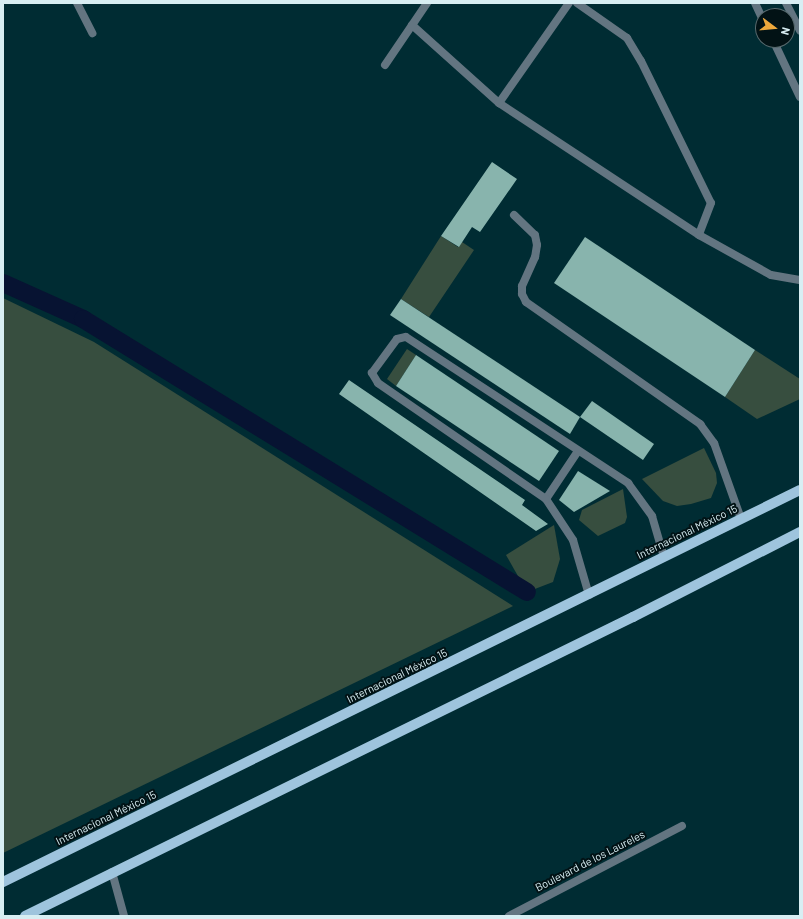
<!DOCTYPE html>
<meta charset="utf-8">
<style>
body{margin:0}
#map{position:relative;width:803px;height:919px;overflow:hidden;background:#002c33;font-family:Barlow,sans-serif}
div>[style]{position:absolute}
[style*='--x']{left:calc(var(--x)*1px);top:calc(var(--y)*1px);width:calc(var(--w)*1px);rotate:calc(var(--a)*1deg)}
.green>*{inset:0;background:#374e3f}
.canal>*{height:18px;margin:-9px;padding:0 9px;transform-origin:9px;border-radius:9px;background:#071332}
.building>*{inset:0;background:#88b4ad}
.service>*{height:8px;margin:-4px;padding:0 4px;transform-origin:4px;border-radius:4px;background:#637581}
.minor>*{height:8px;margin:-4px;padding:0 4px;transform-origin:4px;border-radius:4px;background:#637581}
.primary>*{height:10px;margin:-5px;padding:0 5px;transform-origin:5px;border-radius:5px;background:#9ec4dd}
span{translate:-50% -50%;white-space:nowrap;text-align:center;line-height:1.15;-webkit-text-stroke:4px #021215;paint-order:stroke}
.street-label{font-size:11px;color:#d8eef3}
.frame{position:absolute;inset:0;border:4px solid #d8eef3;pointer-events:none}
.north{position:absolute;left:755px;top:8px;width:40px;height:40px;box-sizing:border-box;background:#021215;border:1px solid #586a6e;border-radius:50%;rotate:106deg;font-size:11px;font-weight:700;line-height:16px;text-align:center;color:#d8eef3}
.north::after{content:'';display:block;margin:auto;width:14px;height:18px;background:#eda83c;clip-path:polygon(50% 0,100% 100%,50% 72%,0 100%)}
</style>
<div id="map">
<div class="green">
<i style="clip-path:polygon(441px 236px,458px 247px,462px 242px,474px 250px,429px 317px,401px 299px)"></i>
<i style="clip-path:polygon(3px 298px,94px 342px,513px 606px,3px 853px)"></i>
<i style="clip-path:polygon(407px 349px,416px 355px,396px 386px,387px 379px)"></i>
<i style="clip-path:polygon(755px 350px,800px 379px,800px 399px,757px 419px,725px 397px)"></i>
<i style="clip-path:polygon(704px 448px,716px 473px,717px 483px,711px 498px,691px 504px,677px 506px,663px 501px,642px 479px)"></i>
<i style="clip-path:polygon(623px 489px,627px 517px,625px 523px,598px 536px,579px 520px,582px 510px)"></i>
<i style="clip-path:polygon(554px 525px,560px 559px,553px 582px,527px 592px,506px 555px)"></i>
</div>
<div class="canal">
<i style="--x:3;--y:283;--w:88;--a:24.2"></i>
<i style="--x:83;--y:319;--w:521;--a:31.59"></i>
</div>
<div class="building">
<i style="clip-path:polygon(492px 162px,517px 179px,480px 232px,472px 227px,459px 247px,441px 236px)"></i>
<i style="clip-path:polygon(585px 237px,755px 350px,725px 397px,554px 283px)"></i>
<i style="clip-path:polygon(401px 299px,580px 417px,570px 434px,390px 315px)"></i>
<i style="clip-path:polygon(416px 355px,559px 451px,539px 481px,396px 386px)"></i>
<i style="clip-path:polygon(349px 380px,525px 500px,522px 505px,548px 524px,536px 531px,339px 394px)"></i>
<i style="clip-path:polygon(592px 401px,654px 444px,643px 460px,580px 417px)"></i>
<i style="clip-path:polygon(578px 471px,610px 491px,574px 512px,559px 500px)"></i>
</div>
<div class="service">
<i style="--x:514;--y:215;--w:29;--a:44"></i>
<i style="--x:535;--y:235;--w:10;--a:79"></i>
<i style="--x:537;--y:245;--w:12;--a:99"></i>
<i style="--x:535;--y:257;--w:32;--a:114"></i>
<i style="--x:522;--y:286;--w:8;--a:90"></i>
<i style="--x:522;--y:294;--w:9;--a:63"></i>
<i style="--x:526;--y:302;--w:213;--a:35"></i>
<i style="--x:700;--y:424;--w:24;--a:54"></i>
<i style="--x:714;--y:443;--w:81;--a:70.4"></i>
<i style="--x:546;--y:499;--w:58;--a:-56.3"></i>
<i style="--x:589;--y:595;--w:57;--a:-106.2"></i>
<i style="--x:573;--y:540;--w:49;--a:-123.4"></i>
<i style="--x:546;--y:499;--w:204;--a:-145.4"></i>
<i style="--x:378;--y:383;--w:12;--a:-121"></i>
<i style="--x:372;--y:373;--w:42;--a:-53.7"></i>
<i style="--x:397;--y:339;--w:9;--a:-13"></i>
<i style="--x:406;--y:337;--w:266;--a:33.3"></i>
<i style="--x:628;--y:483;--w:41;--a:54"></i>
<i style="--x:652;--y:516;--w:43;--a:73.7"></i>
</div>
<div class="minor">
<i style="--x:77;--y:3;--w:34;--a:63"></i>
<i style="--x:577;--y:3;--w:61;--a:35"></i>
<i style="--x:627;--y:38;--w:27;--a:59"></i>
<i style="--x:641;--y:61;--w:158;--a:63.8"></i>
<i style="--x:711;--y:203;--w:34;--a:111"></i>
<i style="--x:755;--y:3;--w:19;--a:65"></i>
<i style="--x:786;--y:3;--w:31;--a:63"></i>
<i style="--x:412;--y:25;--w:117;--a:41.9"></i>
<i style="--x:499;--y:103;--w:240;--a:33.4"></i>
<i style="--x:699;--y:235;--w:82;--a:29.1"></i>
<i style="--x:771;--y:275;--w:29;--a:10"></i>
<i style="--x:773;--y:40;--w:63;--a:64.7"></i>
<i style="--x:385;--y:65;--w:75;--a:-55.9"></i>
<i style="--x:499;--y:103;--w:122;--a:-55"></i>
<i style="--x:112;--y:872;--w:46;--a:74.7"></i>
<i style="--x:509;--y:916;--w:195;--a:-27.5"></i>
</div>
<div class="primary">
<i style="--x:3;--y:882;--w:888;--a:-26.19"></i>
<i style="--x:25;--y:916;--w:678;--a:-26.19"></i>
<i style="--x:633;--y:617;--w:187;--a:-27"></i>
</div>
<div class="street-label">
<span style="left:687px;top:532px;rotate:-26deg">Internacional México 15</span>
<span style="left:397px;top:676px;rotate:-26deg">Internacional México 15</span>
<span style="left:106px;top:818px;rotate:-26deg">Internacional México 15</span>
<span style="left:590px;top:861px;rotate:-27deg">Boulevard de los Laureles</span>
</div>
<div class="frame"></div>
<div class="north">N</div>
</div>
